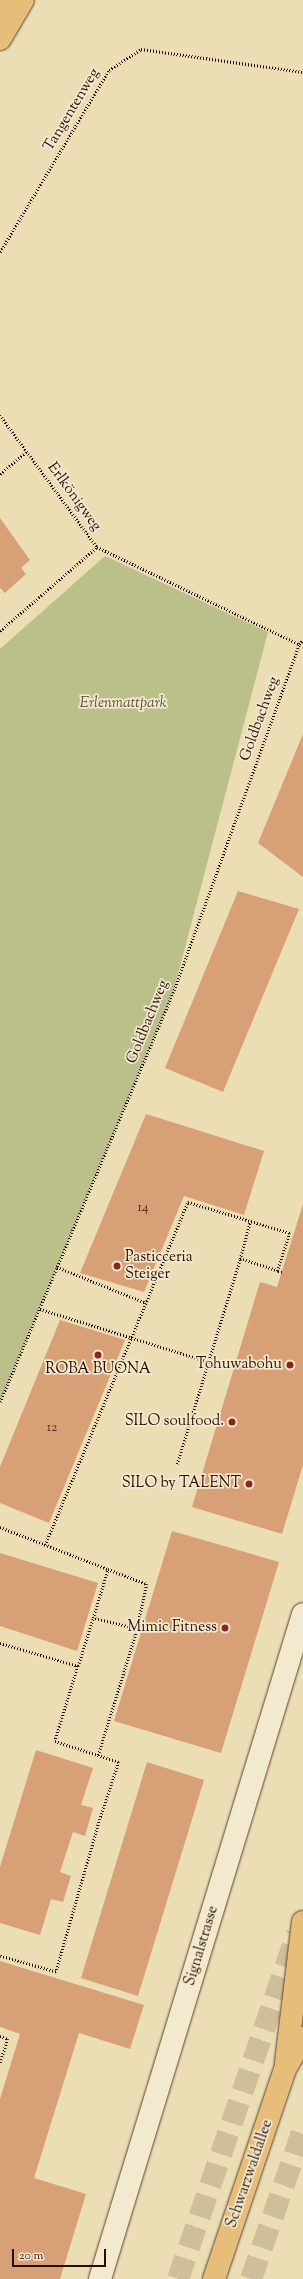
<!DOCTYPE html>
<meta charset="utf-8">
<style>
body{margin:0}
#map{position:relative;width:303px;height:2279px;overflow:hidden;background:#ebddb4;font-family:"Sorts Mill Goudy",serif}
div>[style]{position:absolute}
[style*='--x']{left:calc(var(--x)*1px);top:calc(var(--y)*1px);width:calc(var(--w)*1px);rotate:calc(var(--a)*1deg)}
.green>*{inset:0;background:#bbc08b}
.building>*{inset:0;background:#d8a077}
.motorway-tunnel>*{height:22px;margin-top:-11px;transform-origin:0;background:repeating-linear-gradient(90deg,#cebe9a 0 22px,transparent 0 33px)}
.path>*{height:2.5px;margin-top:-1.25px;transform-origin:0;background:repeating-linear-gradient(90deg,#290d04 0 1px,transparent 0 3px)}
.roads{filter:drop-shadow(0 0 1px #5a4130) drop-shadow(0 0 1px #5a4130)}
.minor>*{height:22px;margin:-11px;padding:0 11px;transform-origin:11px;border-radius:11px;background:#f2e9ce}
.primary>*{height:22px;margin:-11px;padding:0 11px;transform-origin:11px;border-radius:11px;background:#e6be7a}
.motorway>*{height:22px;margin:-11px;padding:0 11px;transform-origin:11px;border-radius:11px;background:#e6be7a}
.dots>*{width:11px;height:11px;translate:-50% -50%;box-sizing:border-box;border:2px solid #f2e9ce;border-radius:50%}
span{translate:-50% -50%;white-space:nowrap;text-align:center;line-height:1.15;-webkit-text-stroke:3.5px #f2e9ce;paint-order:stroke}
.number-label{font-size:13px;color:#553221}
.number-label span{-webkit-text-stroke-width:0}
.street-label{font-size:15px;color:#290d04}
.park-label{font-size:15px;color:#5c4c33;font-style:italic}
.poi-label{font-size:15px;color:#290d04}
.left{translate:0 -50%;text-align:left}
.right{translate:-100% -50%;text-align:right}
.scale{position:absolute;left:12px;top:2249px;width:94px;height:18px;box-sizing:border-box;border:2px solid #290d04;border-top:0;padding-left:5px;font-size:12px;line-height:14px;white-space:nowrap;color:#290d04;-webkit-text-stroke:3px #f2e9ce;paint-order:stroke}
</style>
<div id="map">
<div class="green">
<i style="clip-path:polygon(105px 556px,268px 632px,173px 993px,0 1402px,0 649px)"></i>
</div>
<div class="building">
<i style="clip-path:polygon(0 518px,30px 560px,21px 568px,26px 574px,5px 593px,0 588px)"></i>
<i style="clip-path:polygon(303px 734px,303px 877px,258px 843px)"></i>
<i style="clip-path:polygon(238px 891px,299px 909px,223px 1092px,165px 1068px)"></i>
<i style="clip-path:polygon(146px 1114px,264px 1151px,244px 1215px,184px 1196px,144px 1292px,80px 1273px)"></i>
<i style="clip-path:polygon(303px 1204px,303px 1465px,282px 1534px,192px 1507px,260px 1282px,277px 1287px)"></i>
<i style="clip-path:polygon(60px 1320px,125px 1340px,49px 1523px,0 1503px,0 1467px)"></i>
<i style="clip-path:polygon(172px 1531px,279px 1562px,221px 1753px,114px 1721px)"></i>
<i style="clip-path:polygon(0 1553px,98px 1583px,77px 1651px,0 1626px)"></i>
<i style="clip-path:polygon(36px 1750px,93px 1768px,81px 1805px,93px 1808px,85px 1836px,73px 1832px,60px 1872px,71px 1876px,63px 1902px,51px 1899px,40px 1935px,0 1923px,0 1867px)"></i>
<i style="clip-path:polygon(147px 1762px,204px 1780px,138px 1996px,81px 1978px)"></i>
<i style="clip-path:polygon(0 1961px,144px 2005px,130px 2049px,79px 2033px,34px 2178px,86px 2194px,60px 2279px,0 2279px,0 2099px,20px 2034px,0 2027px)"></i>
</div>
<div class="motorway-tunnel">
<i style="--x:178;--y:2279;--w:365;--a:-71"></i>
<i style="--x:251;--y:2279;--w:158;--a:-70.8"></i>
</div>
<div class="path">
<i style="--x:0;--y:252;--w:212;--a:-59.1"></i>
<i style="--x:109;--y:70;--w:38;--a:-33"></i>
<i style="--x:141;--y:49;--w:164;--a:8.1"></i>
<i style="--x:0;--y:415;--w:164;--a:53.7"></i>
<i style="--x:97;--y:547;--w:224;--a:25.7"></i>
<i style="--x:0;--y:474;--w:35;--a:-40"></i>
<i style="--x:0;--y:631;--w:128;--a:-40.9"></i>
<i style="--x:57;--y:1267;--w:96;--a:22"></i>
<i style="--x:278;--y:1271;--w:4;--a:14"></i>
<i style="--x:40;--y:1309;--w:177;--a:17.4"></i>
<i style="--x:0;--y:1402;--w:444;--a:-67.1"></i>
<i style="--x:173;--y:993;--w:371;--a:-70.1"></i>
<i style="--x:299;--y:644;--w:6;--a:-45"></i>
<i style="--x:177;--y:1464;--w:214;--a:-72.9"></i>
<i style="--x:0;--y:1527;--w:116;--a:21.3"></i>
<i style="--x:45;--y:1545;--w:372;--a:-67.4"></i>
<i style="--x:188;--y:1202;--w:107;--a:16.9"></i>
<i style="--x:290;--y:1233;--w:40;--a:108"></i>
<i style="--x:278;--y:1271;--w:40;--a:-162"></i>
<i style="--x:240;--y:1259;--w:39;--a:-75"></i>
<i style="--x:0;--y:1643;--w:81;--a:16.4"></i>
<i style="--x:78;--y:1666;--w:78;--a:107"></i>
<i style="--x:55;--y:1741;--w:67;--a:18.2"></i>
<i style="--x:119;--y:1762;--w:60;--a:108.4"></i>
<i style="--x:100;--y:1819;--w:159;--a:106"></i>
<i style="--x:56;--y:1972;--w:58;--a:-164.1"></i>
<i style="--x:78;--y:1666;--w:50;--a:-72.6"></i>
<i style="--x:93;--y:1618;--w:51;--a:-73"></i>
<i style="--x:108;--y:1569;--w:42;--a:21"></i>
<i style="--x:147;--y:1584;--w:46;--a:102.5"></i>
<i style="--x:137;--y:1629;--w:45;--a:-166"></i>
<i style="--x:98;--y:1755;--w:132;--a:-72.8"></i>
<i style="--x:0;--y:2036;--w:9;--a:21"></i>
<i style="--x:8;--y:2039;--w:25;--a:108"></i>
</div>
<div class="roads">
<div class="minor">
<i style="--x:100;--y:2279;--w:695;--a:-73.02"></i>
</div>
<div class="primary">
<i style="--x:0;--y:9;--w:22;--a:-24"></i>
<i style="--x:286;--y:2062;--w:141;--a:-83.1"></i>
<i style="--x:214;--y:2279;--w:222;--a:-71.3"></i>
<i style="--x:285;--y:2069;--w:36;--a:-60"></i>
</div>
<div class="motorway">
<i style="--x:0;--y:39;--w:45;--a:-59.5"></i>
</div>
</div>
<div class="dots">
<i style="left:117px;top:1266px;background:#8f2418"></i>
<i style="left:98px;top:1355px;background:#8f2418"></i>
<i style="left:290px;top:1365px;background:#8f2418"></i>
<i style="left:232px;top:1422px;background:#8f2418"></i>
<i style="left:249px;top:1484px;background:#8f2418"></i>
<i style="left:225px;top:1628px;background:#8f2418"></i>
</div>
<div class="number-label">
<span style="left:143px;top:1208px">14</span>
<span style="left:52px;top:1428px">12</span>
</div>
<div class="street-label">
<span style="left:72px;top:110px;rotate:-59deg">Tangentenweg</span>
<span style="left:74px;top:497px;rotate:54deg">Erlkönigweg</span>
<span style="left:260px;top:719px;rotate:-70deg">Goldbachweg</span>
<span style="left:148px;top:1022px;rotate:-68deg">Goldbachweg</span>
<span style="left:202px;top:1946px;rotate:-73deg">Signalstrasse</span>
<span style="left:250px;top:2174px;rotate:-71deg">Schwarzwaldallee</span>
</div>
<div class="park-label">
<span style="left:123px;top:704px">Erlenmattpark</span>
</div>
<div class="poi-label">
<span class="left" style="left:125px;top:1266px">Pasticceria<br>Steiger</span>
<span class="right" style="left:282px;top:1365px">Tohuwabohu</span>
<span style="left:98px;top:1370px">ROBA BUONA</span>
<span class="right" style="left:224px;top:1422px">SILO soulfood.</span>
<span class="right" style="left:241px;top:1484px">SILO by TALENT</span>
<span class="right" style="left:217px;top:1628px">Mimic Fitness</span>
</div>
<div class="scale">20 m</div>
</div>
